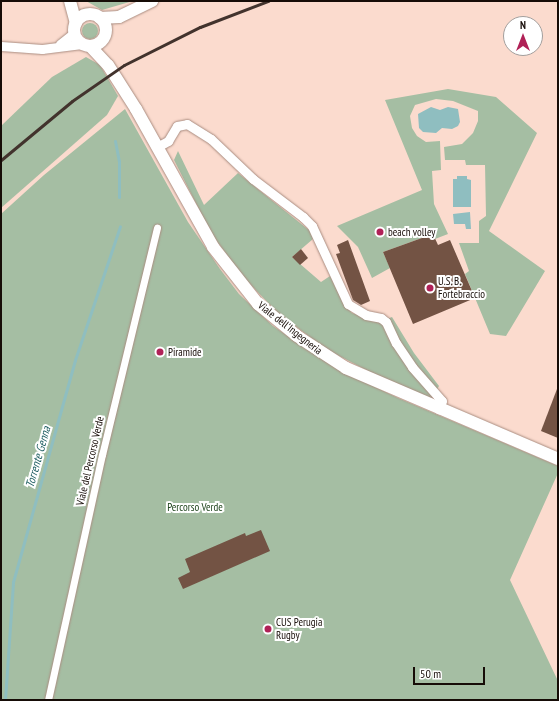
<!DOCTYPE html>
<style>
body{margin:0}
#map{position:relative;width:559px;height:701px;overflow:hidden;background:#fbdbce;font-family:"PT Sans Narrow",sans-serif}
div>[style]{position:absolute}
[style*='--x']{left:calc(var(--x)*1px);top:calc(var(--y)*1px);width:calc(var(--w)*1px);rotate:calc(var(--a)*1deg)}
.green>*{inset:0;background:#a5bea3}
.round{border-radius:50%}
.water>*{inset:0;background:#8fbec0}
.stream>*{height:3px;margin:-1.5px;padding:0 1.5px;transform-origin:1.5px;border-radius:1.5px;background:#8fbec0}
.building>*{inset:0;background:#735344}
.roads{filter:drop-shadow(0 0 1px #aa8d81) drop-shadow(0 0 1px #aa8d81)}
.pedestrian>*{height:7px;margin:-3.5px;padding:0 3.5px;transform-origin:3.5px;border-radius:3.5px;background:#fff}
.minor>*{height:9px;margin:-4.5px;padding:0 4.5px;transform-origin:4.5px;border-radius:4.5px;background:#fff}
.tertiary>*{height:12px;margin:-6px;padding:0 6px;transform-origin:6px;border-radius:6px;background:#fff}
.tertiary>.ring{margin:-6px;padding:0;box-sizing:content-box;background:none;border:12px solid #fff;border-radius:50%}
.rail>*{height:3px;margin:-1.5px;padding:0 1.5px;transform-origin:1.5px;border-radius:1.5px;background:#42332d}
.dots>*{width:11px;height:11px;translate:-50% -50%;box-sizing:border-box;border:2px solid #fff;border-radius:50%}
span{translate:-50% -50%;white-space:nowrap;text-align:center;line-height:1.15;-webkit-text-stroke:4px #fff;paint-order:stroke}
.poi-label{font-size:11px;color:#160c07}
.left{translate:0 -50%;text-align:left}
.street-label{font-size:11px;color:#160c07}
.park-label{font-size:11px;color:#1c421a}
.water-label{font-size:12px;color:#236265;font-style:italic}
.frame{position:absolute;inset:0;border:2px solid #160c07;pointer-events:none}
.north{position:absolute;left:503px;top:16px;width:40px;height:40px;box-sizing:border-box;background:#fff;border:1px solid #a29e9c;border-radius:50%;rotate:0deg;font-size:11px;font-weight:700;line-height:16px;text-align:center;color:#160c07}
.north::after{content:'';display:block;margin:auto;width:14px;height:18px;background:#b02157;clip-path:polygon(50% 0,100% 100%,50% 72%,0 100%)}
.scale{position:absolute;left:413px;top:667px;width:72px;height:18px;box-sizing:border-box;border:2px solid #160c07;border-top:0;padding-left:5px;font-size:12px;line-height:14px;white-space:nowrap;color:#160c07;-webkit-text-stroke:3px #fff;paint-order:stroke}
</style>
<div id="map">
<div class="green">
<i style="clip-path:polygon(86px 1px,133px 1px,102px 10px)"></i>
<i class="round" style="left:82px;top:23px;width:16px;height:16px"></i>
<i style="clip-path:polygon(86px 57px,100px 65px,118px 96px,107px 115px,1px 208px,1px 126px,52px 77px)"></i>
<i style="clip-path:polygon(448px 89px,496px 97px,537px 133px,489px 231px,545px 271px,506px 336px,490px 334px,465px 274px,469px 271px,459px 243px,479px 243px,479px 221px,486px 216px,485px 165px,466px 165px,465px 160px,445px 160px,444px 147px,462px 144px,473px 133px,478px 121px,478px 111px,453px 101px,436px 99px,415px 105px,410px 116px,412px 128px,417px 136px,426px 142px,440px 141px,441px 170px,432px 171px,434px 204px,448px 234px,435px 239px,433px 234px,383px 252px,390px 268px,372px 278px,358px 247px,337px 226px,422px 190px,385px 100px)"></i>
<i style="clip-path:polygon(125px 109px,188px 222px,220px 269px,239px 294px,273px 326px,335px 368px,398px 398px,558px 466px,558px 473px,510px 580px,558px 681px,558px 700px,1px 700px,1px 214px,44px 175px)"></i>
<i style="clip-path:polygon(178px 151px,204px 205px,238px 173px,310px 231px,313px 239px,292px 257px,321px 282px,330px 276px,344px 304px,352px 313px,380px 322px,392px 317px,414px 353px,439px 386px,431px 399px,372px 373px,326px 349px,278px 313px,243px 277px,211px 233px,174px 160px)"></i>
</div>
<div class="water">
<i style="clip-path:polygon(431px 107px,440px 110px,448px 107px,458px 109px,460px 122px,458px 126px,452px 129px,442px 128px,436px 133px,423px 132px,419px 128px,418px 114px)"></i>
<i style="clip-path:polygon(457px 176px,467px 176px,467px 179px,471px 180px,471px 207px,453px 207px,453px 179px,457px 179px)"></i>
<i style="clip-path:polygon(470px 212px,471px 229px,466px 229px,465px 224px,454px 224px,453px 214px)"></i>
</div>
<div class="stream">
<i style="--x:115;--y:141;--w:20;--a:79"></i>
<i style="--x:119;--y:161;--w:36;--a:90"></i>
<i style="--x:5;--y:700;--w:118;--a:-86.1"></i>
<i style="--x:13;--y:582;--w:230;--a:-74.4"></i>
<i style="--x:75;--y:360;--w:141;--a:-71.4"></i>
</div>
<div class="building">
<i style="clip-path:polygon(433px 234px,438px 245px,450px 240px,475px 298px,413px 324px,383px 252px)"></i>
<i style="clip-path:polygon(348px 240px,370px 301px,361px 305px,353px 300px,336px 254px,340px 253px,337px 245px)"></i>
<i style="clip-path:polygon(301px 249px,308px 258px,300px 265px,292px 257px)"></i>
<i style="clip-path:polygon(557px 389px,558px 389px,558px 438px,541px 431px)"></i>
<i style="clip-path:polygon(261px 530px,270px 551px,183px 589px,178px 578px,190px 572px,185px 559px,245px 533px,246px 536px)"></i>
</div>
<div class="roads">
<div class="pedestrian">
<i style="--x:48;--y:700;--w:251;--a:-77.6"></i>
<i style="--x:102;--y:455;--w:234;--a:-76.4"></i>
</div>
<div class="minor">
<i style="--x:60;--y:44;--w:18;--a:-38"></i>
<i style="--x:1;--y:46;--w:41;--a:4.2"></i>
<i style="--x:42;--y:49;--w:40;--a:-7.1"></i>
<i style="--x:157;--y:147;--w:13;--a:-29"></i>
<i style="--x:168;--y:141;--w:17;--a:-59"></i>
<i style="--x:177;--y:126;--w:10;--a:-11"></i>
<i style="--x:187;--y:124;--w:28;--a:32"></i>
<i style="--x:211;--y:139;--w:58;--a:43.6"></i>
<i style="--x:253;--y:179;--w:63;--a:37.2"></i>
<i style="--x:303;--y:217;--w:13;--a:45"></i>
<i style="--x:312;--y:226;--w:86;--a:65.2"></i>
<i style="--x:348;--y:304;--w:21;--a:31"></i>
<i style="--x:366;--y:315;--w:15;--a:11"></i>
<i style="--x:381;--y:318;--w:6;--a:39"></i>
<i style="--x:386;--y:322;--w:23;--a:65"></i>
<i style="--x:396;--y:343;--w:29;--a:56"></i>
<i style="--x:412;--y:367;--w:45;--a:48.6"></i>
<i style="--x:442;--y:401;--w:9;--a:111"></i>
</div>
<div class="tertiary">
<i style="--x:70;--y:1;--w:23;--a:75"></i>
<i class="ring" style="left:74px;top:14px;width:20px;height:20px"></i>
<i style="--x:100;--y:18;--w:19;--a:-3"></i>
<i style="--x:119;--y:17;--w:37;--a:-26"></i>
<i style="--x:90;--y:46;--w:26;--a:47"></i>
<i style="--x:108;--y:65;--w:52;--a:57.5"></i>
<i style="--x:136;--y:109;--w:158;--a:60.8"></i>
<i style="--x:213;--y:247;--w:73;--a:51.7"></i>
<i style="--x:258;--y:304;--w:50;--a:39.4"></i>
<i style="--x:297;--y:336;--w:59;--a:33.1"></i>
<i style="--x:346;--y:368;--w:231;--a:23.2"></i>
</div>
</div>
<div class="rail">
<i style="--x:1;--y:160;--w:92;--a:-39.7"></i>
<i style="--x:72;--y:101;--w:63;--a:-34.7"></i>
<i style="--x:124;--y:65;--w:85;--a:-26.6"></i>
<i style="--x:200;--y:27;--w:73;--a:-20.9"></i>
</div>
<div class="dots">
<i style="left:380px;top:232px;background:#b02157"></i>
<i style="left:430px;top:288px;background:#b02157"></i>
<i style="left:160px;top:352px;background:#b02157"></i>
<i style="left:268px;top:629px;background:#b02157"></i>
</div>
<div class="poi-label">
<span class="left" style="left:388px;top:232px">beach volley</span>
<span class="left" style="left:438px;top:288px">U.S. B.<br>Fortebraccio</span>
<span class="left" style="left:168px;top:352px">Piramide</span>
<span class="left" style="left:276px;top:629px">CUS Perugia<br>Rugby</span>
</div>
<div class="street-label">
<span style="left:290px;top:328px;rotate:38deg">Viale dell'Ingegneria</span>
<span style="left:90px;top:461px;rotate:-77deg">Viale del Percorso Verde</span>
</div>
<div class="park-label">
<span style="left:195px;top:507px">Percorso Verde</span>
</div>
<div class="water-label">
<span style="left:38px;top:457px;rotate:-74deg">Torrente Genna</span>
</div>
<div class="frame"></div>
<div class="north">N</div>
<div class="scale">50 m</div>
</div>
